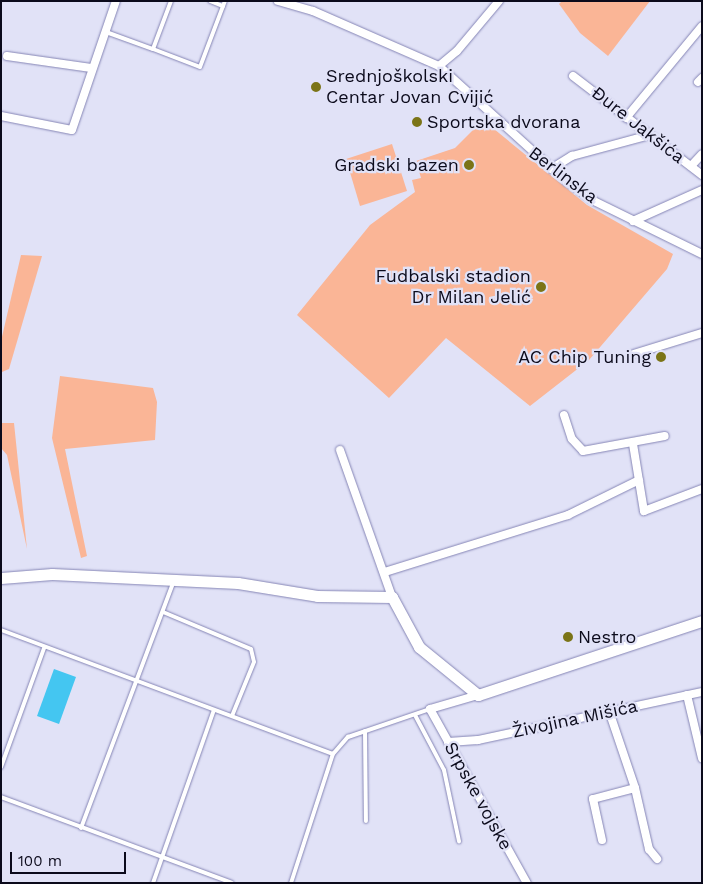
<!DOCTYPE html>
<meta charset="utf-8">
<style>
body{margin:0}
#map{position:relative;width:703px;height:884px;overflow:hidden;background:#e1e2f7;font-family:"Work Sans",sans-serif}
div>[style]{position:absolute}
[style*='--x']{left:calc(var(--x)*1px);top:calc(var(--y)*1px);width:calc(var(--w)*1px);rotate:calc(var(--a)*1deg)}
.green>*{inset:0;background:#fab596}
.water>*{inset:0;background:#44c6f1}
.roads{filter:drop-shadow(0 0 1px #8585b5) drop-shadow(0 0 1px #8585b5)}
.lane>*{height:4px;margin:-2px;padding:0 2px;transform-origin:2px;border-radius:2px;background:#fff}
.street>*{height:8px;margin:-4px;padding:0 4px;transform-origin:4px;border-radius:4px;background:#fff}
.secondary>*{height:11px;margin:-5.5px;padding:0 5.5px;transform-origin:5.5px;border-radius:5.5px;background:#fff}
.dots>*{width:14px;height:14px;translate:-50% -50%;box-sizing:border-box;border:2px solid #e1e2f7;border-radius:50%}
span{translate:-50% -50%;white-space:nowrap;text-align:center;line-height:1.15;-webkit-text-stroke:4.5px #e1e2f7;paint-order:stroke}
.poi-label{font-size:18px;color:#0b0a1b}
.left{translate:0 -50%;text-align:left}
.right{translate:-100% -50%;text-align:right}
.street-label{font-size:18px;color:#0b0a1b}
.frame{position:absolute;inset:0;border:2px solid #0b0a1b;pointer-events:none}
.scale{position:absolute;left:10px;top:852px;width:116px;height:22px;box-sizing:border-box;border:2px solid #0b0a1b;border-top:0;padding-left:6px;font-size:15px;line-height:18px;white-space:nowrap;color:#0b0a1b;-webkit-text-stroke:4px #e1e2f7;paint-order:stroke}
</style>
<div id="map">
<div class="green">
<i style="clip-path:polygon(562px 1px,650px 1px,608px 56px,580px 33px,559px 4px)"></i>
<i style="clip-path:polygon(483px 120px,587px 205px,673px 254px,667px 269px,589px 360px,530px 406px,446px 338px,389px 398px,297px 315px,370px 225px,415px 192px,412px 180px,421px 178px,416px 161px,455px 148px)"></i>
<i style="clip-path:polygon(392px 144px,407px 191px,360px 206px,346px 159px)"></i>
<i style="clip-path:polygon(21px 255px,42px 256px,9px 369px,2px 372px,1px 341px)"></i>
<i style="clip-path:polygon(60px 376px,153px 388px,157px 402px,155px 440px,65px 449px,87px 556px,81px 558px,52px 438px)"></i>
<i style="clip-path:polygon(1px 423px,14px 423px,27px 549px,7px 455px,1px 448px)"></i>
</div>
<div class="water">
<i style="clip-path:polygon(54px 669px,76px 677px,59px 724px,37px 716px)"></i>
</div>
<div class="roads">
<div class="lane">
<i style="--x:210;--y:1;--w:14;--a:21"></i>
<i style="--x:106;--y:32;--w:50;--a:19.9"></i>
<i style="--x:153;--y:49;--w:51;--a:-69.4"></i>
<i style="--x:153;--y:49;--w:50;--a:21"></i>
<i style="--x:200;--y:67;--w:71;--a:-69.3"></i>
<i style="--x:163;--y:612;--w:95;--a:22.8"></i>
<i style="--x:251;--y:649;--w:13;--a:77"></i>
<i style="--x:254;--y:662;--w:58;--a:112.2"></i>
<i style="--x:1;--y:630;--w:354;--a:20.5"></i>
<i style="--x:333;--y:754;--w:23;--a:-49"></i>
<i style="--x:348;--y:737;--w:87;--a:-18.9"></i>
<i style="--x:415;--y:715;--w:62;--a:62.2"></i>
<i style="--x:444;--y:770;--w:73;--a:78.1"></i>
<i style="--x:365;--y:731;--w:90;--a:89.4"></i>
<i style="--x:1;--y:767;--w:127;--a:-70.1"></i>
<i style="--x:1;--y:797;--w:246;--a:20.4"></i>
<i style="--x:81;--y:828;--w:262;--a:-69.4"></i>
<i style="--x:153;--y:883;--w:183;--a:-70.6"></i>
<i style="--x:291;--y:883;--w:136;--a:-72"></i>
</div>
<div class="street">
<i style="--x:278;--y:1;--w:36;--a:16"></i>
<i style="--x:313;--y:11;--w:137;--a:23.6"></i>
<i style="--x:439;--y:66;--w:173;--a:42.2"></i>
<i style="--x:567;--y:182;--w:33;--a:35"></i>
<i style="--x:594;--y:201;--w:120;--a:26.1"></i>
<i style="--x:7;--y:56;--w:85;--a:8.1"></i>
<i style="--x:439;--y:66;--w:23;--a:-40"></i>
<i style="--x:457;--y:51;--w:65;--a:-50"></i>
<i style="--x:573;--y:76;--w:163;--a:37.5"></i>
<i style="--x:698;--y:82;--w:6;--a:-45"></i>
<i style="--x:1;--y:116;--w:72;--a:11.2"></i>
<i style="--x:72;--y:130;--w:136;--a:-71.2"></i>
<i style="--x:626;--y:118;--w:119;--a:-50.4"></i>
<i style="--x:691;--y:166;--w:16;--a:-47"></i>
<i style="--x:551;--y:169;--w:25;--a:-32"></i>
<i style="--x:572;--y:156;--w:81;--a:-15.1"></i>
<i style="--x:633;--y:221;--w:76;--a:-24.2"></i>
<i style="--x:634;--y:354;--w:71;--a:-17.2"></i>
<i style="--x:564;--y:415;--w:25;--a:72"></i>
<i style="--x:572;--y:439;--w:16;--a:47"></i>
<i style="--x:583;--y:451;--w:83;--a:-10.4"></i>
<i style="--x:633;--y:444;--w:68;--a:80.7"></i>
<i style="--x:644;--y:511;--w:62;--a:-20.8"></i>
<i style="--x:340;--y:450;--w:156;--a:70.5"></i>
<i style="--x:385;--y:572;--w:192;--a:-17.3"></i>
<i style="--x:568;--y:515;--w:79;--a:-26.2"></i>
<i style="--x:478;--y:695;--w:50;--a:163.7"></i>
<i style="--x:430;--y:709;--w:199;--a:60.9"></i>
<i style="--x:687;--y:695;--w:65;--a:76.6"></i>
<i style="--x:609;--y:711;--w:81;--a:71.3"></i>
<i style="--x:635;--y:788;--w:63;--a:77.1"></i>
<i style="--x:649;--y:849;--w:13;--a:51"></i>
<i style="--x:448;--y:742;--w:30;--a:-4"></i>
<i style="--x:478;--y:740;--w:229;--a:-12.1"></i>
<i style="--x:602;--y:840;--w:42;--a:-102.4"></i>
<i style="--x:593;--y:799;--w:43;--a:-14.7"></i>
</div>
<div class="secondary">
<i style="--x:1;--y:578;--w:51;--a:-4.5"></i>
<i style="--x:52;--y:574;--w:186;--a:2.8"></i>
<i style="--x:238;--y:583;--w:80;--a:9.3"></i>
<i style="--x:317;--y:596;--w:75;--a:0.8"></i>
<i style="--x:392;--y:597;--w:57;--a:61.6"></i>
<i style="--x:419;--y:647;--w:76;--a:39.1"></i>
<i style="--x:478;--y:695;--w:236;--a:-18.3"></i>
</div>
</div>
<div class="dots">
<i style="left:316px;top:87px;background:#7b7417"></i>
<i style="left:417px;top:122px;background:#7b7417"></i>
<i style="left:469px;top:165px;background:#7b7417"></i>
<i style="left:541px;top:287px;background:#7b7417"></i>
<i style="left:661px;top:357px;background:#7b7417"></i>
<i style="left:568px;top:637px;background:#7b7417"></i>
</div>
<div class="poi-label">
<span class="left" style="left:326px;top:87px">Srednjoškolski<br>Centar Jovan Cvijić</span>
<span class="left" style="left:427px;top:122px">Sportska dvorana</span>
<span class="right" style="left:459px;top:165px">Gradski bazen</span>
<span class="right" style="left:531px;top:287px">Fudbalski stadion<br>Dr Milan Jelić</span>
<span class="right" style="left:651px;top:357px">AC Chip Tuning</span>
<span class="left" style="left:578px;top:637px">Nestro</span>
</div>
<div class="street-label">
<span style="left:638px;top:125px;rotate:38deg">Đure Jakšića</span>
<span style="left:563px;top:175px;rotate:37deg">Berlinska</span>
<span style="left:575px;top:719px;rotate:-12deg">Živojina Mišića</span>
<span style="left:478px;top:796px;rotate:61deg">Srpske vojske</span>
</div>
<div class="frame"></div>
<div class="scale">100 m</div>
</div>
